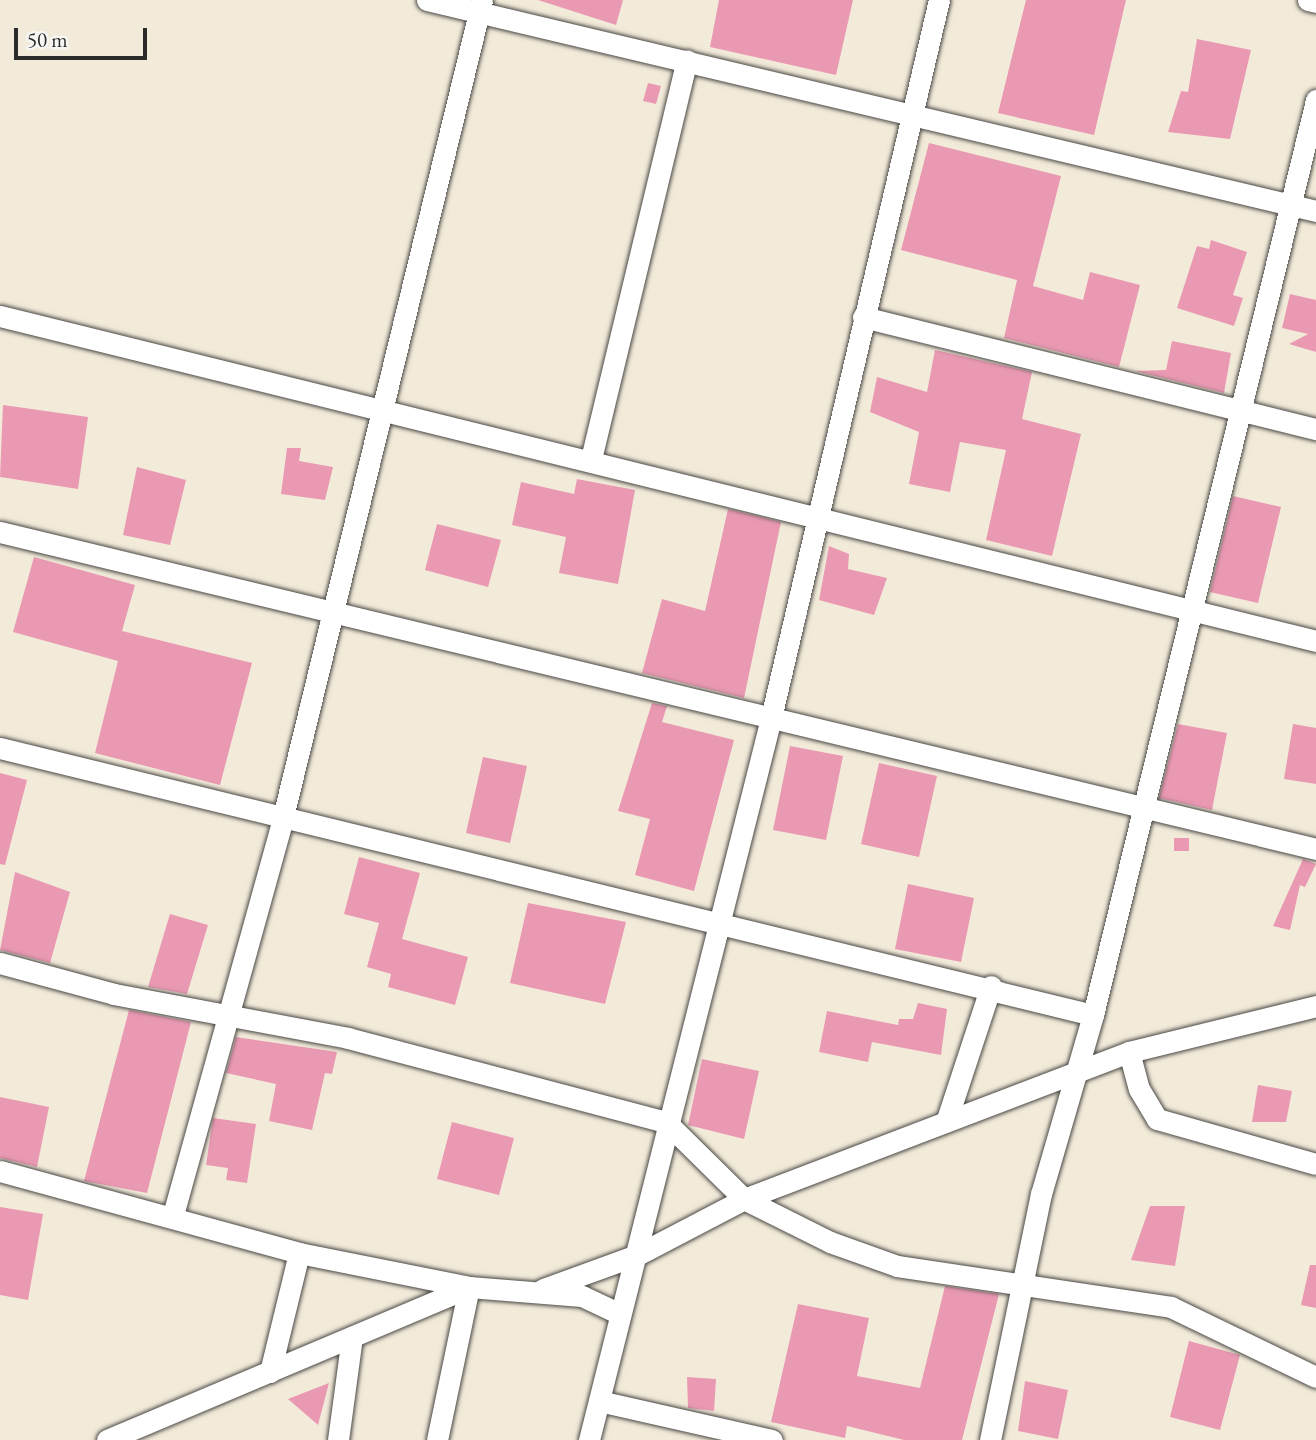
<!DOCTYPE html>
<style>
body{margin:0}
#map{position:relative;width:1316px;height:1440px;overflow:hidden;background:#f3ebda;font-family:"EB Garamond",serif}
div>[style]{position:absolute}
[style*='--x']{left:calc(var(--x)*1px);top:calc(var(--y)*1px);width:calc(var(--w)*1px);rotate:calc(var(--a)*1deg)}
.building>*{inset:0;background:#ea99b3}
.roads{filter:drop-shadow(0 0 2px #494845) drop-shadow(0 0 2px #494845)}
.minor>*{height:21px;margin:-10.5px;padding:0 10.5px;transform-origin:10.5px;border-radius:10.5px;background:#fff}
span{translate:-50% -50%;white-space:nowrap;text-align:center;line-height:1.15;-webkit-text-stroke:5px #f6f6f2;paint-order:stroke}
.scale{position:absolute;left:14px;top:28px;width:133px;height:32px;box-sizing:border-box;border:4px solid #2b2b2b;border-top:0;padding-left:9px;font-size:21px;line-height:24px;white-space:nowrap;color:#2b2b2b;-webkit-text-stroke:5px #f6f6f2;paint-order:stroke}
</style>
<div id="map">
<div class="building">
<i style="clip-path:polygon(538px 0,623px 0,616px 25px)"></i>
<i style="clip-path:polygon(719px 0,853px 0,836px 75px,710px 47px)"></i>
<i style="clip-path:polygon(1026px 0,1126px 0,1094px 135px,998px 113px)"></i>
<i style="clip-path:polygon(1197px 39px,1251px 50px,1230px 139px,1168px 132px,1181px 91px,1188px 92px)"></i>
<i style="clip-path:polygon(648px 83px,661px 86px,656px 104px,643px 101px)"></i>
<i style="clip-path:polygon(929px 143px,1061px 176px,1033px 286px,1083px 300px,1090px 272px,1140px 285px,1119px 367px,1004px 338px,1017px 280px,901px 250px)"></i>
<i style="clip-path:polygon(1211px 240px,1247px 252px,1233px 295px,1243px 298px,1234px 326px,1177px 308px,1197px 246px,1209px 249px)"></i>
<i style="clip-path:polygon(1290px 294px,1316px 300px,1316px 352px,1289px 344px,1308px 334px,1282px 328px)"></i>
<i style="clip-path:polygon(1172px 341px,1231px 353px,1224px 393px,1135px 371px,1166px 370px)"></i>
<i style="clip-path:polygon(935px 350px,1032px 372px,1022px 419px,1081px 434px,1052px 556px,986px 540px,1006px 450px,960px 442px,950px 492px,909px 484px,919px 432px,870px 412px,877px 377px,927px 392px)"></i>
<i style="clip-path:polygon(3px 405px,88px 417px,78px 489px,0 477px)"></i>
<i style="clip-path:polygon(287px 448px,301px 448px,299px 461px,333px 467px,325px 500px,281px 494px)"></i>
<i style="clip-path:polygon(137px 467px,186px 480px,170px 545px,123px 535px)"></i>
<i style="clip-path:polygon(577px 479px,635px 490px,618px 584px,559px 573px,566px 537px,512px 525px,521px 482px,574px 494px)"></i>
<i style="clip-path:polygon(1233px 496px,1281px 507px,1258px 603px,1210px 592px)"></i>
<i style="clip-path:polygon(728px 509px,781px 522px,744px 698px,642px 673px,662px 599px,705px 611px)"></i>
<i style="clip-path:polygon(437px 524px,501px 540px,488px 587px,425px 570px)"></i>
<i style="clip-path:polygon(829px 546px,849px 554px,848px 569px,887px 578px,874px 615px,819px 600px)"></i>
<i style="clip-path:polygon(34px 557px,135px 585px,122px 631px,252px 663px,220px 785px,95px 753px,118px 661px,13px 632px)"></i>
<i style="clip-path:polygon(652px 703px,667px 706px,662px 722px,734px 740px,694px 891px,635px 875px,650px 819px,618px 811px)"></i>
<i style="clip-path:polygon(1178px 724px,1227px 733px,1212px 810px,1159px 798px)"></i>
<i style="clip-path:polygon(1293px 724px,1316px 728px,1316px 784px,1284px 779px)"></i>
<i style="clip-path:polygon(790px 746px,843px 756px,826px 840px,773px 830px)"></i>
<i style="clip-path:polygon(483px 757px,527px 766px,510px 843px,466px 833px)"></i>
<i style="clip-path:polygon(879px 763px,937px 776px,919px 857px,861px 844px)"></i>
<i style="clip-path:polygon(0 773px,27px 780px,5px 865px,0 864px)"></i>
<i style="clip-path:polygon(1174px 838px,1189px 838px,1189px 851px,1174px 851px)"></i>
<i style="clip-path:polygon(359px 857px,420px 873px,402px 939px,468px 957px,455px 1005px,388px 987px,391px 974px,367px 967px,379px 923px,344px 914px)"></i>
<i style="clip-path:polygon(1303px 859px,1316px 864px,1305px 887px,1300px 885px,1290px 930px,1273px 926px)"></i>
<i style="clip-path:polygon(15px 872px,70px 892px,50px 963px,0 950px)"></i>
<i style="clip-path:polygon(908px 884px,974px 898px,961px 962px,895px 949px)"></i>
<i style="clip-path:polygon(528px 903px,626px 922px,605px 1004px,510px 983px)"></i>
<i style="clip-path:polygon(170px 914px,208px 925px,187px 994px,148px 987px)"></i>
<i style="clip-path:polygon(918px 1003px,947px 1009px,941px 1055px,872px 1042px,868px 1062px,819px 1052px,827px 1011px,898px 1025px,899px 1019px,913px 1019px)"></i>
<i style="clip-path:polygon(129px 1010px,191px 1022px,147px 1193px,84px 1181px)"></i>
<i style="clip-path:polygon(236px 1037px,337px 1052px,332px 1074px,325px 1073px,312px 1130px,269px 1121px,276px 1084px,226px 1073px)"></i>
<i style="clip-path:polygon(702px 1059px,759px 1071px,744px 1139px,688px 1125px)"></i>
<i style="clip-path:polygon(1258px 1085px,1292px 1091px,1286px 1122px,1252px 1122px)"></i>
<i style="clip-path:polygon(0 1097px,49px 1107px,37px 1167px,0 1158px)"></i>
<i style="clip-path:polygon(213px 1118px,256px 1124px,247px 1183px,226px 1180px,228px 1168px,206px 1165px)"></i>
<i style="clip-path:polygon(452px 1122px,514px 1138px,499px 1195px,437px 1179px)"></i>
<i style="clip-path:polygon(1150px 1206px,1185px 1206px,1175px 1266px,1131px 1260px)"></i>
<i style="clip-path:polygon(0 1207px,43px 1214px,28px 1300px,0 1295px)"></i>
<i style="clip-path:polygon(1310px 1265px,1316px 1265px,1316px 1308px,1301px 1305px)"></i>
<i style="clip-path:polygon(945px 1286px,999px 1294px,962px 1440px,904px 1440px,847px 1426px,845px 1438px,771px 1422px,798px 1304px,869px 1318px,857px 1376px,920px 1388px)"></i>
<i style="clip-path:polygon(1189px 1341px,1240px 1355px,1220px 1430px,1170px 1417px)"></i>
<i style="clip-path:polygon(687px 1377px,716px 1379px,714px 1411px,688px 1408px)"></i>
<i style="clip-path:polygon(1025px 1381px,1068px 1390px,1058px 1439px,1018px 1431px)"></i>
<i style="clip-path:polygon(329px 1383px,318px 1425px,288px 1399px)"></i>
</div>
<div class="roads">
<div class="minor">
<i style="--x:427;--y:0;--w:914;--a:13.35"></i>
<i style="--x:1308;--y:0;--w:8;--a:14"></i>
<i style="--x:0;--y:316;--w:1356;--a:13.87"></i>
<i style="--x:863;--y:317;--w:467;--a:13.9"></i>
<i style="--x:591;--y:459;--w:410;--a:-76.5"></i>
<i style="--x:0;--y:532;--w:1354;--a:13.54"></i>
<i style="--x:0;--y:748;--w:1125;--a:13.73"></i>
<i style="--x:0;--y:963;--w:118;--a:15.2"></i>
<i style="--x:114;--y:994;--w:238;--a:10.6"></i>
<i style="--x:348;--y:1038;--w:329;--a:14.8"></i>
<i style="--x:666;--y:1122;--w:110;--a:44.6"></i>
<i style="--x:744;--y:1199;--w:96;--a:26.6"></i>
<i style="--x:830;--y:1242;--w:71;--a:19.7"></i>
<i style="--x:897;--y:1266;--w:277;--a:8.5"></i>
<i style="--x:1171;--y:1307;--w:161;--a:25.8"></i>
<i style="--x:1129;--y:1052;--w:38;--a:75"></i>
<i style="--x:1139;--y:1089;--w:35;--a:59"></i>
<i style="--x:1157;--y:1119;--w:165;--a:15.8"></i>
<i style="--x:947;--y:1119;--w:140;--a:-71.7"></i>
<i style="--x:0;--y:1171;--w:310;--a:15.3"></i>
<i style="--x:299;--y:1253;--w:173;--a:11.3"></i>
<i style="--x:469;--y:1287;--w:113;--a:4.6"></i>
<i style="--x:582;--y:1296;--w:42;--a:25.3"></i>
<i style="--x:173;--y:1215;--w:409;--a:-74.5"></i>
<i style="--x:282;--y:821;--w:845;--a:-76.31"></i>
<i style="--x:543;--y:1289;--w:100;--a:-19.9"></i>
<i style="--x:637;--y:1255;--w:121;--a:-27.6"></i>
<i style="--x:744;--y:1199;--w:412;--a:-20.9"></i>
<i style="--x:1129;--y:1052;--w:193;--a:-13.8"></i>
<i style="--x:270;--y:1372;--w:122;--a:-76.3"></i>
<i style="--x:599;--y:1401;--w:177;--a:12.7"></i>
<i style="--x:107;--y:1440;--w:393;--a:-22.9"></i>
<i style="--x:338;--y:1440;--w:104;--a:-82.3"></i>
<i style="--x:437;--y:1440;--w:156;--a:-78.2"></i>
<i style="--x:589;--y:1440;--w:740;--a:-75.85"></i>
<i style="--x:770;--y:722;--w:742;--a:-76.83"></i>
<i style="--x:990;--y:1440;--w:251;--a:-78.3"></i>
<i style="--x:1041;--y:1194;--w:186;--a:-73.8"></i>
<i style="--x:1093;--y:1015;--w:942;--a:-76.3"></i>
</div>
</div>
<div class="scale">50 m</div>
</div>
